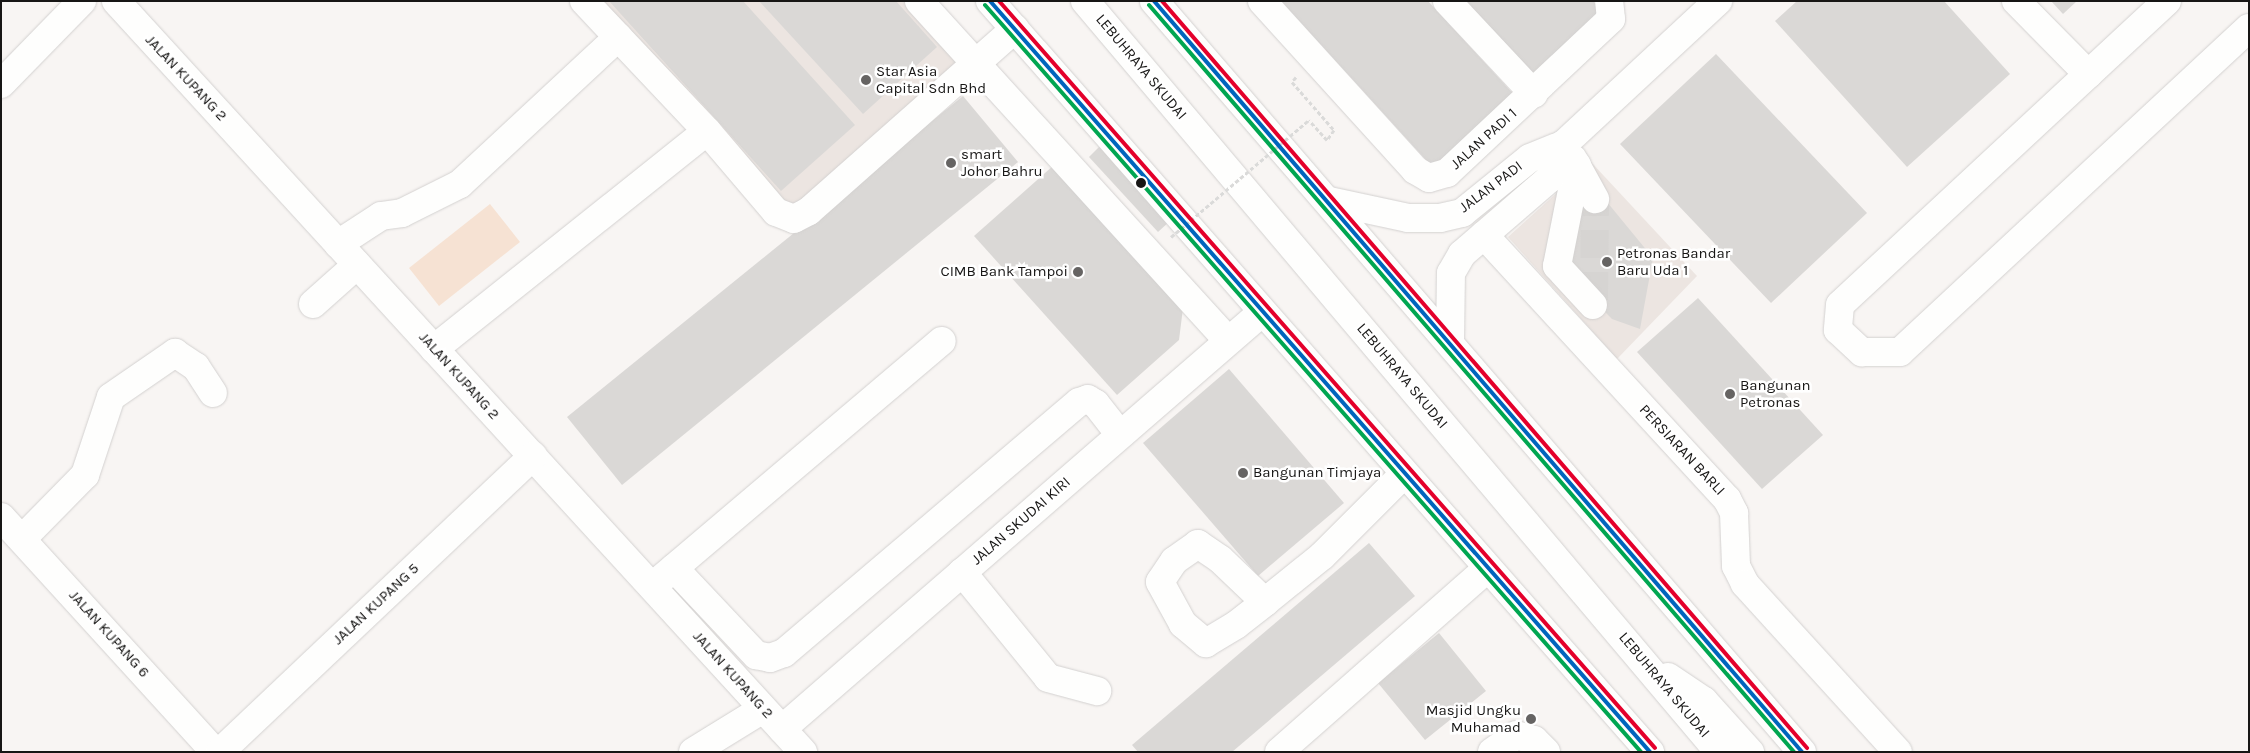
<!DOCTYPE html>
<style>
body{margin:0}
#map{position:relative;width:2250px;height:753px;overflow:hidden;background:#f8f5f3;font-family:Karla,sans-serif}
div>[style]{position:absolute}
[style*='--x']{left:calc(var(--x)*1px);top:calc(var(--y)*1px);width:calc(var(--w)*1px);rotate:calc(var(--a)*1deg)}
.built>*{inset:0;background:#ece5e1}
.green>*{inset:0;background:#f6e2d3}
.building>*{inset:0;background:#dad8d6}
.minor-tunnel>*{height:28px;margin-top:-14px;transform-origin:0;background:repeating-linear-gradient(90deg,#d6d4d2 0 28px,transparent 0 42px)}
.path>*{height:3px;margin-top:-1.5px;transform-origin:0;background:repeating-linear-gradient(90deg,#dadad9 0 4px,transparent 0 6.5px)}
.roads{filter:drop-shadow(0 0 1px #d3d1d0) drop-shadow(0 0 1px #d3d1d0)}
.minor>*{height:28px;margin:-14px;padding:0 14px;transform-origin:14px;border-radius:14px;background:#fefefd}
.highway>*{height:28px;margin:-14px;padding:0 14px;transform-origin:14px;border-radius:14px;background:#fefefd}
.path-bridge>*{height:3px;margin-top:-1.5px;transform-origin:0;background:repeating-linear-gradient(90deg,#dadad9 0 4px,transparent 0 6.5px)}
.bus-1>*{height:4px;margin:-2px;padding:0 2px;transform-origin:2px;border-radius:2px;background:#0065bd}
.bus-2>*{height:4px;margin:-2px;padding:0 2px;transform-origin:2px;border-radius:2px;background:#00a651}
.bus-3>*{height:4px;margin:-2px;padding:0 2px;transform-origin:2px;border-radius:2px;background:#e4002b}
.dots>*{width:14px;height:14px;translate:-50% -50%;box-sizing:border-box;border:2px solid #fff;border-radius:50%}
span{translate:-50% -50%;white-space:nowrap;text-align:center;line-height:1.15;-webkit-text-stroke:5px #fff;paint-order:stroke}
.street-label{font-size:15px;color:#171615}
.poi-label{font-size:15px;color:#171615}
.left{translate:0 -50%;text-align:left}
.right{translate:-100% -50%;text-align:right}
.frame{position:absolute;inset:0;border:2px solid #171615;pointer-events:none}
</style>
<div id="map">
<div class="built">
<i style="clip-path:polygon(594px 1px,931px 1px,975px 52px,793px 211px)"></i>
<i style="clip-path:polygon(1591px 162px,1697px 276px,1617px 359px,1508px 237px)"></i>
</div>
<div class="green">
<i style="clip-path:polygon(490px 204px,520px 242px,439px 306px,409px 268px)"></i>
</div>
<div class="building">
<i style="clip-path:polygon(609px 1px,743px 1px,855px 125px,781px 191px)"></i>
<i style="clip-path:polygon(759px 1px,896px 1px,937px 47px,863px 114px)"></i>
<i style="clip-path:polygon(1281px 1px,1428px 1px,1518px 99px,1437px 172px)"></i>
<i style="clip-path:polygon(1456px 1px,1593px 1px,1609px 19px,1536px 87px)"></i>
<i style="clip-path:polygon(1797px 1px,1944px 1px,2010px 74px,1907px 167px,1775px 21px)"></i>
<i style="clip-path:polygon(2051px 1px,2077px 1px,2063px 14px)"></i>
<i style="clip-path:polygon(1716px 54px,1867px 213px,1771px 303px,1620px 144px)"></i>
<i style="clip-path:polygon(963px 96px,1018px 162px,622px 485px,567px 417px)"></i>
<i style="clip-path:polygon(1100px 146px,1170px 221px,1158px 232px,1089px 157px)"></i>
<i style="clip-path:polygon(1054px 165px,1183px 308px,1179px 340px,1117px 395px,974px 236px)"></i>
<i style="clip-path:polygon(1577px 195px,1607px 202px,1653px 258px,1640px 329px,1612px 319px,1560px 266px)"></i>
<i style="clip-path:polygon(1698px 298px,1823px 435px,1762px 489px,1637px 352px)"></i>
<i style="clip-path:polygon(1229px 369px,1344px 503px,1258px 576px,1143px 443px)"></i>
<i style="clip-path:polygon(1369px 543px,1415px 596px,1232px 752px,1138px 752px,1132px 745px)"></i>
<i style="clip-path:polygon(1439px 633px,1486px 691px,1425px 740px,1378px 683px)"></i>
</div>
<div class="minor-tunnel">
<i style="--x:1594;--y:300;--w:101;--a:-89.4"></i>
</div>
<div class="path">
<i style="--x:1296;--y:77;--w:6;--a:129"></i>
<i style="--x:1292;--y:82;--w:64;--a:48.8"></i>
<i style="--x:1334;--y:130;--w:12;--a:125"></i>
<i style="--x:1327;--y:140;--w:27;--a:-132"></i>
</div>
<div class="roads">
<div class="minor">
<i style="--x:116;--y:1;--w:1018;--a:47.55"></i>
<i style="--x:584;--y:1;--w:179;--a:46.6"></i>
<i style="--x:707;--y:131;--w:106;--a:49.6"></i>
<i style="--x:776;--y:212;--w:19;--a:21"></i>
<i style="--x:794;--y:219;--w:17;--a:-28"></i>
<i style="--x:809;--y:211;--w:275;--a:-41.5"></i>
<i style="--x:919;--y:1;--w:459;--a:47.7"></i>
<i style="--x:990;--y:1;--w:1000;--a:48.69"></i>
<i style="--x:1262;--y:1;--w:228;--a:47.8"></i>
<i style="--x:1415;--y:170;--w:16;--a:30"></i>
<i style="--x:1429;--y:178;--w:19;--a:-16"></i>
<i style="--x:1447;--y:173;--w:225;--a:-43.2"></i>
<i style="--x:1611;--y:19;--w:18;--a:-96"></i>
<i style="--x:1447;--y:1;--w:127;--a:46.9"></i>
<i style="--x:2016;--y:1;--w:103;--a:45.4"></i>
<i style="--x:2167;--y:1;--w:446;--a:137.1"></i>
<i style="--x:1840;--y:305;--w:25;--a:95"></i>
<i style="--x:1838;--y:330;--w:33;--a:43"></i>
<i style="--x:1862;--y:352;--w:38;--a:0"></i>
<i style="--x:1900;--y:352;--w:476;--a:-42.9"></i>
<i style="--x:1;--y:84;--w:116;--a:-45.7"></i>
<i style="--x:1573;--y:159;--w:46;--a:61.2"></i>
<i style="--x:1577;--y:165;--w:103;--a:101.2"></i>
<i style="--x:1557;--y:266;--w:53;--a:47.3"></i>
<i style="--x:1329;--y:201;--w:81;--a:12.1"></i>
<i style="--x:1408;--y:218;--w:32;--a:0"></i>
<i style="--x:1440;--y:218;--w:23;--a:-13"></i>
<i style="--x:1462;--y:213;--w:87;--a:-39"></i>
<i style="--x:1530;--y:158;--w:35;--a:-22"></i>
<i style="--x:1563;--y:145;--w:212;--a:-42.9"></i>
<i style="--x:1484;--y:235;--w:359;--a:47.4"></i>
<i style="--x:1727;--y:499;--w:16;--a:63"></i>
<i style="--x:1734;--y:513;--w:53;--a:87.8"></i>
<i style="--x:1736;--y:566;--w:20;--a:63"></i>
<i style="--x:1745;--y:584;--w:227;--a:47.7"></i>
<i style="--x:338;--y:244;--w:51;--a:-33.1"></i>
<i style="--x:381;--y:216;--w:21;--a:-8"></i>
<i style="--x:402;--y:213;--w:65;--a:-26.6"></i>
<i style="--x:460;--y:184;--w:216;--a:-42.9"></i>
<i style="--x:313;--y:304;--w:59;--a:-41.6"></i>
<i style="--x:1450;--y:342;--w:69;--a:-89.2"></i>
<i style="--x:1451;--y:273;--w:22;--a:-60"></i>
<i style="--x:1462;--y:254;--w:115;--a:-40.8"></i>
<i style="--x:1549;--y:179;--w:37;--a:-68"></i>
<i style="--x:434;--y:349;--w:349;--a:-38.6"></i>
<i style="--x:1;--y:517;--w:318;--a:47.7"></i>
<i style="--x:22;--y:539;--w:90;--a:-45.5"></i>
<i style="--x:85;--y:475;--w:82;--a:-71.6"></i>
<i style="--x:111;--y:397;--w:78;--a:-34.5"></i>
<i style="--x:175;--y:353;--w:25;--a:34"></i>
<i style="--x:196;--y:367;--w:31;--a:57"></i>
<i style="--x:674;--y:568;--w:120;--a:46.7"></i>
<i style="--x:756;--y:655;--w:14;--a:12"></i>
<i style="--x:770;--y:658;--w:15;--a:-20"></i>
<i style="--x:784;--y:653;--w:387;--a:-40.4"></i>
<i style="--x:1079;--y:402;--w:9;--a:-18"></i>
<i style="--x:1088;--y:399;--w:9;--a:32"></i>
<i style="--x:1096;--y:404;--w:39;--a:52"></i>
<i style="--x:962;--y:572;--w:136;--a:50.9"></i>
<i style="--x:1048;--y:678;--w:51;--a:14.9"></i>
<i style="--x:661;--y:579;--w:368;--a:-40.3"></i>
<i style="--x:1265;--y:602;--w:62;--a:-136.3"></i>
<i style="--x:1220;--y:559;--w:27;--a:-146"></i>
<i style="--x:1198;--y:544;--w:29;--a:145"></i>
<i style="--x:1174;--y:561;--w:25;--a:124"></i>
<i style="--x:1160;--y:582;--w:48;--a:61.3"></i>
<i style="--x:1183;--y:624;--w:30;--a:40"></i>
<i style="--x:1206;--y:643;--w:35;--a:-31"></i>
<i style="--x:1236;--y:625;--w:37;--a:-38"></i>
<i style="--x:1265;--y:602;--w:73;--a:-38.9"></i>
<i style="--x:1322;--y:556;--w:116;--a:-45"></i>
<i style="--x:782;--y:729;--w:634;--a:-40.97"></i>
<i style="--x:220;--y:752;--w:431;--a:-43.4"></i>
<i style="--x:693;--y:752;--w:82;--a:-31.6"></i>
<i style="--x:1279;--y:752;--w:278;--a:-41.4"></i>
<i style="--x:1492;--y:752;--w:29;--a:-35"></i>
<i style="--x:1516;--y:735;--w:19;--a:16"></i>
<i style="--x:1534;--y:740;--w:17;--a:45"></i>
</div>
<div class="highway">
<i style="--x:1085;--y:1;--w:983;--a:49.83"></i>
<i style="--x:1154;--y:1;--w:992;--a:49.21"></i>
<i style="--x:1668;--y:677;--w:43;--a:33.7"></i>
<i style="--x:1704;--y:701;--w:69;--a:48"></i>
</div>
</div>
<div class="path-bridge">
<i style="--x:1171;--y:237;--w:181;--a:-40.3"></i>
</div>
<div class="bus-1">
<i style="--x:990;--y:1;--w:1000;--a:48.69"></i>
<i style="--x:1154;--y:1;--w:992;--a:49.21"></i>
</div>
<div class="bus-2">
<i style="--x:985;--y:5;--w:994;--a:48.71"></i>
<i style="--x:1149;--y:5;--w:987;--a:49.19"></i>
</div>
<div class="bus-3">
<i style="--x:999;--y:1;--w:994;--a:48.71"></i>
<i style="--x:1162;--y:1;--w:987;--a:49.19"></i>
</div>
<div class="dots">
<i style="left:866px;top:80px;background:#666463"></i>
<i style="left:951px;top:163px;background:#666463"></i>
<i style="left:1141px;top:183px;background:#171615"></i>
<i style="left:1607px;top:262px;background:#666463"></i>
<i style="left:1078px;top:272px;background:#666463"></i>
<i style="left:1730px;top:394px;background:#666463"></i>
<i style="left:1243px;top:473px;background:#666463"></i>
<i style="left:1531px;top:719px;background:#666463"></i>
</div>
<div class="street-label">
<span style="left:1141px;top:67px;rotate:50deg">LEBUHRAYA SKUDAI</span>
<span style="left:186px;top:78px;rotate:47deg">JALAN KUPANG 2</span>
<span style="left:1484px;top:139px;rotate:-42deg">JALAN PADI 1</span>
<span style="left:1491px;top:187px;rotate:-37deg">JALAN PADI</span>
<span style="left:459px;top:376px;rotate:48deg">JALAN KUPANG 2</span>
<span style="left:1402px;top:376px;rotate:50deg">LEBUHRAYA SKUDAI</span>
<span style="left:1682px;top:450px;rotate:47deg">PERSIARAN BARLI</span>
<span style="left:1021px;top:521px;rotate:-41deg">JALAN SKUDAI KIRI</span>
<span style="left:376px;top:604px;rotate:-43deg">JALAN KUPANG 5</span>
<span style="left:109px;top:634px;rotate:48deg">JALAN KUPANG 6</span>
<span style="left:733px;top:675px;rotate:48deg">JALAN KUPANG 2</span>
<span style="left:1664px;top:685px;rotate:50deg">LEBUHRAYA SKUDAI</span>
</div>
<div class="poi-label">
<span class="left" style="left:876px;top:80px">Star Asia<br>Capital Sdn Bhd</span>
<span class="left" style="left:961px;top:163px">smart<br>Johor Bahru</span>
<span class="left" style="left:1617px;top:262px">Petronas Bandar<br>Baru Uda 1</span>
<span class="right" style="left:1068px;top:272px">CIMB Bank Tampoi</span>
<span class="left" style="left:1740px;top:394px">Bangunan<br>Petronas</span>
<span class="left" style="left:1253px;top:473px">Bangunan Timjaya</span>
<span class="right" style="left:1521px;top:719px">Masjid Ungku<br>Muhamad</span>
</div>
<div class="frame"></div>
</div>
